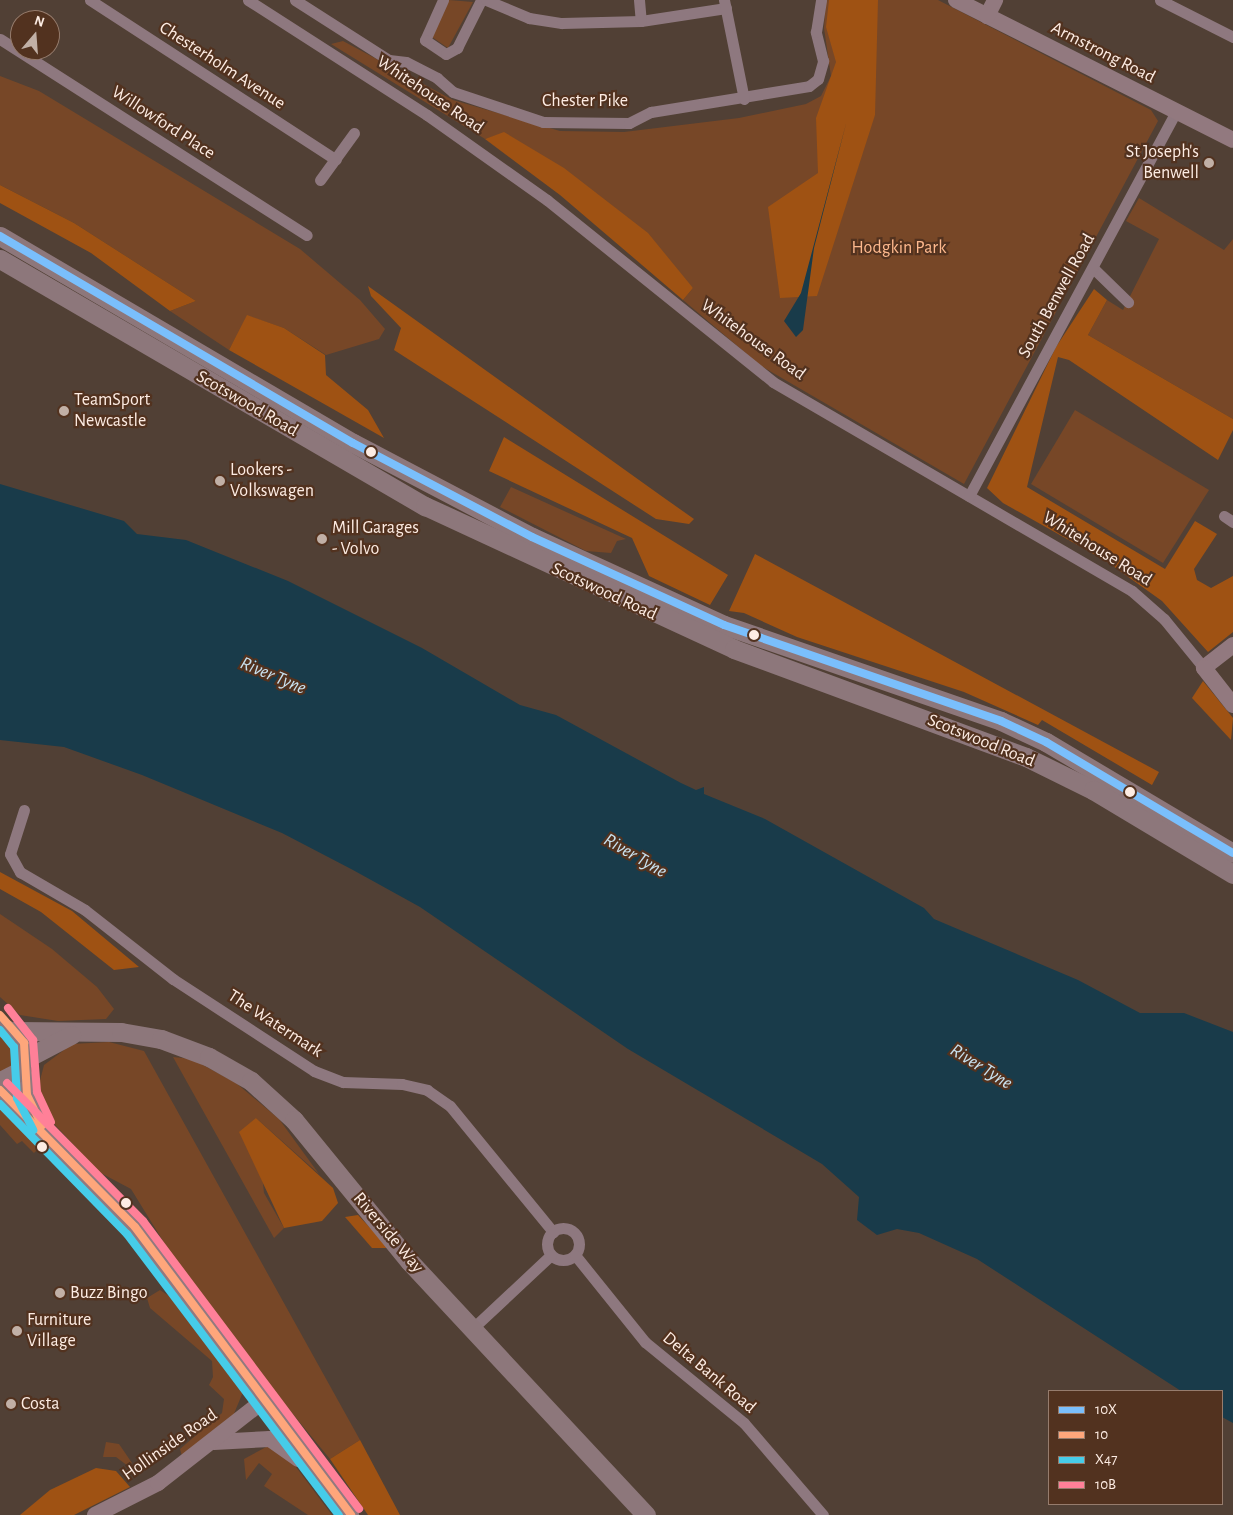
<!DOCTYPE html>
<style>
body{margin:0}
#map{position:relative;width:1233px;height:1515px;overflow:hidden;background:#514035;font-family:"Alegreya Sans",sans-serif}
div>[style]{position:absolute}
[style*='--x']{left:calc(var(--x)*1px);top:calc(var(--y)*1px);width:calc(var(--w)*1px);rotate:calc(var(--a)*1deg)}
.green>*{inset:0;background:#774727}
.forest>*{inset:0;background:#9f5213}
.water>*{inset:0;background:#193b4a}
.street>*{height:11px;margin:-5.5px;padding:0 5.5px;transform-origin:5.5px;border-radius:5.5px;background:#8e787f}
.street>.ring{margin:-5.5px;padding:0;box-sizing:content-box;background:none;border:11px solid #8e787f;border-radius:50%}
.secondary>*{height:16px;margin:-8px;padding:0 8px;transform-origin:8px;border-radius:8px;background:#92797f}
.primary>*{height:19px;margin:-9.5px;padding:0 9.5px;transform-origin:9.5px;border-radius:9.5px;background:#8d777b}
.bus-1>*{height:8px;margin:-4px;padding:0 4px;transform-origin:4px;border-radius:4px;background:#7abffc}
.bus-2>*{height:8px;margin:-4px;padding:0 4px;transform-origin:4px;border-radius:4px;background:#fea67b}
.bus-3>*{height:8px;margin:-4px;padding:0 4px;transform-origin:4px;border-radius:4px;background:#46cce9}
.bus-4>*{height:8px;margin:-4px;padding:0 4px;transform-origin:4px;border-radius:4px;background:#ff8098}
.dots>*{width:14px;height:14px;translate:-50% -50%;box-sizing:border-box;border:2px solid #52321f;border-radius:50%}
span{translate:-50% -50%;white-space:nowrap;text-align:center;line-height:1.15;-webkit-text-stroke:4.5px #52321f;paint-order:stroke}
.street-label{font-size:18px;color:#fdece3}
.poi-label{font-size:18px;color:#fdece3}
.right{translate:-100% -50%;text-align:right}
.left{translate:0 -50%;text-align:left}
.park-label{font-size:18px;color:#fdb88d}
.water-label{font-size:19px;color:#c9e2f0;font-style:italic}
.legend{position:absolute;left:1048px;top:1390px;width:175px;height:115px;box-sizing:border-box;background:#52321f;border:1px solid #967c6d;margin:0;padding:6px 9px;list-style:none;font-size:15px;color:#fdece3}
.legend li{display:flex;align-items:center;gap:10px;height:25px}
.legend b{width:25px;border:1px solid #967c6d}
.north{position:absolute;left:10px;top:10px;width:50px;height:50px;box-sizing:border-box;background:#52321f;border:1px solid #967c6d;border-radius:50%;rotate:18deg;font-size:14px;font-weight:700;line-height:20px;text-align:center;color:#fdece3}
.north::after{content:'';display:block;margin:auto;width:18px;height:22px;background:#c1b0a6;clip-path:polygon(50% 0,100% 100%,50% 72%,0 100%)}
</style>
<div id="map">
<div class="green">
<i style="clip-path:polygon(449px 0,473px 2px,448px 48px,432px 37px)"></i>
<i style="clip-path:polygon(826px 0,938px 0,1151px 110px,1158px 121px,964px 484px,761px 366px,683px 300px,693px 288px,504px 133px,485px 139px,331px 44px,343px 41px,453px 100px,560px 131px,624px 132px,739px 118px,806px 104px,821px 96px,831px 76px,824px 28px)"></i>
<i style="clip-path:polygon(0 76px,39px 91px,300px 249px,360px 300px,385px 329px,379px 339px,326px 355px,284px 328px,248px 316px,229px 350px,170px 311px,196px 301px,74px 223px,0 185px)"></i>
<i style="clip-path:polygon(1139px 198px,1224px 250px,1233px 239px,1233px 419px,1088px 335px,1107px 300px,1123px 310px,1159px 239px,1126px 221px)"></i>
<i style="clip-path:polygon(1075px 410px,1209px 490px,1163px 563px,1031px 484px)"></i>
<i style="clip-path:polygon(511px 487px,626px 539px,617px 541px,611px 553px,586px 551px,500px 507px)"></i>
<i style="clip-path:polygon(0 914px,52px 949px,97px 987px,114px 1009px,106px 1019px,58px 1021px,20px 1015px,0 997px)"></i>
<i style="clip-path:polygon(0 1034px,12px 1040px,17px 1051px,15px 1063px,0 1073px)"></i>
<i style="clip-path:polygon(109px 1042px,144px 1051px,360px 1440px,330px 1459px,235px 1344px,176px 1262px,131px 1189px,99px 1172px,43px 1112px,37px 1092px,44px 1065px,72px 1044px)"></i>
<i style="clip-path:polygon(173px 1057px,192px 1059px,236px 1083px,279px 1119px,319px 1174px,256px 1118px,264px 1193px,284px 1228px,274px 1238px)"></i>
<i style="clip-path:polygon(0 1102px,29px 1132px,38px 1149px,34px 1153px,22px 1141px,17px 1144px,0 1125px)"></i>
<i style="clip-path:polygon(160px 1290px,175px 1300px,239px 1380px,243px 1392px,233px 1416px,182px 1456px,180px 1449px,222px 1413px,224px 1399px,209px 1385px,213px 1377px,212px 1361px,150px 1308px,147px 1298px)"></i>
<i style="clip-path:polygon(106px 1442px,119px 1444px,132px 1463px,128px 1466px,116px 1457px,103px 1457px)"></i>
<i style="clip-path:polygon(268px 1446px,284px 1451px,332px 1515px,308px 1515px,264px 1486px,272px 1474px,259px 1463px,246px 1480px,244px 1459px)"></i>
</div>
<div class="forest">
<i style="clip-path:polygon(829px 0,878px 0,875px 115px,817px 296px,780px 298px,768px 207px,818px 173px,816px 118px,836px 62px,826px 27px)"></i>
<i style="clip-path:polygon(504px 132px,564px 168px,648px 233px,693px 288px,683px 300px,560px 195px,485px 139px)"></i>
<i style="clip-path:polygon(0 185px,74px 223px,196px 301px,170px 311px,91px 253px,0 203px)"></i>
<i style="clip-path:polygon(368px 286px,660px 495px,694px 519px,689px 524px,656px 519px,394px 350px,401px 328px,371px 296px)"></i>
<i style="clip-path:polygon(1094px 289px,1107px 300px,1088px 335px,1233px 419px,1233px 430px,1218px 460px,1069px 360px,1058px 357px,1027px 487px,1165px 569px,1195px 521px,1217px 534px,1194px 569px,1197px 580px,1211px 588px,1233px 576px,1233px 632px,1208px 652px,1162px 601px,1106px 561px,1003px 503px,987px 488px,1056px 347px)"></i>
<i style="clip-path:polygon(247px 315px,284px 328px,325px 355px,326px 375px,368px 410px,384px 438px,229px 350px)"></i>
<i style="clip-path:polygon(504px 437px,728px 575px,710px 605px,649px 576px,632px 538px,489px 471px)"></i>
<i style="clip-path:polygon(755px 554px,1159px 772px,1152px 785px,1042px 720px,1038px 725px,964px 692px,797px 637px,744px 613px,729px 611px)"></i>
<i style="clip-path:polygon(1203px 681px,1233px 718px,1231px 740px,1192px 698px)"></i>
<i style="clip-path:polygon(0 872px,72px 911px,139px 967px,114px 970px,41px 912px,0 889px)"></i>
<i style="clip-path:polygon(256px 1118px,333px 1188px,338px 1203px,322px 1221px,284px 1228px,239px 1132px)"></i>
<i style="clip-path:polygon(358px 1215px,389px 1248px,372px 1248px,345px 1217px)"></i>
<i style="clip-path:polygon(360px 1440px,400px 1515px,368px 1515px,330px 1459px)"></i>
<i style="clip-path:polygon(96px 1468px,116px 1471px,130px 1487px,74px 1515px,20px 1515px,50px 1490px)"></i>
</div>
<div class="water">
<i style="clip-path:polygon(847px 120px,814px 248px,803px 330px,796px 337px,784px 321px,801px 293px)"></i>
<i style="clip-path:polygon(0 484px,124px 521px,137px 534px,186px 540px,288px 581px,422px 648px,520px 705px,556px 715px,681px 783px,696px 790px,704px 787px,704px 794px,765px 819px,924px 908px,934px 919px,1078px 980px,1140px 1013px,1184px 1013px,1233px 1032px,1233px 1423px,1222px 1417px,1222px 1391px,1181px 1391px,977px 1259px,919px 1233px,897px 1229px,877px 1235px,857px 1220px,859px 1197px,822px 1164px,628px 1049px,420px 907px,353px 870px,282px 833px,142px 775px,64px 747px,0 740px)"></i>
</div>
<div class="street">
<i style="--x:90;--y:0;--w:293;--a:33"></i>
<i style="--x:248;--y:0;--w:213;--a:32.7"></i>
<i style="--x:427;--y:115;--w:147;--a:35.3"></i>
<i style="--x:547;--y:200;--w:290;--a:38.8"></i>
<i style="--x:773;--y:382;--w:415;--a:30.2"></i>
<i style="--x:1132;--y:591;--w:43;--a:41.2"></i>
<i style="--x:1164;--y:619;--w:63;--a:50.8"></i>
<i style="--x:295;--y:0;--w:112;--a:32.6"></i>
<i style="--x:389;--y:60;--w:17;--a:7"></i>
<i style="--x:406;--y:62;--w:35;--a:27"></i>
<i style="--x:437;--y:78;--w:21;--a:41"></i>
<i style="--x:453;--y:92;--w:95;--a:18.4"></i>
<i style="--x:543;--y:122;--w:86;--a:0.7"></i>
<i style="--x:629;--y:123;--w:25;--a:-27"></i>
<i style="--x:651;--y:112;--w:160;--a:-9.3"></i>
<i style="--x:809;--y:86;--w:11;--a:-38"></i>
<i style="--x:818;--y:79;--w:19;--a:-74"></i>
<i style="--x:823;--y:61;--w:30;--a:-104"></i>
<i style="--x:816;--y:32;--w:32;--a:-81"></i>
<i style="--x:443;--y:0;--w:44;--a:114.2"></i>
<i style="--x:425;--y:40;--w:25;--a:34"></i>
<i style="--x:446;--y:54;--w:13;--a:-29"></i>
<i style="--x:457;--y:48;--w:54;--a:-63.4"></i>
<i style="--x:486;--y:0;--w:47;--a:22.7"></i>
<i style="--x:529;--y:18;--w:33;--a:9"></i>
<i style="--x:562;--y:23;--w:79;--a:-1.5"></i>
<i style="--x:641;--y:21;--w:86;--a:-8.7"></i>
<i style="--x:639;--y:0;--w:21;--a:85"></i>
<i style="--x:724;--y:0;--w:101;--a:78.6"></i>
<i style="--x:1160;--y:0;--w:82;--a:26.9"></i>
<i style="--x:0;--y:39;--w:364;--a:32.6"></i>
<i style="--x:320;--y:180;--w:58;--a:-54.1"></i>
<i style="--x:1093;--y:268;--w:49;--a:44.2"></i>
<i style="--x:969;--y:496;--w:436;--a:-61.7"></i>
<i style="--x:1224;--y:516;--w:11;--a:34"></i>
<i style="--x:24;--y:810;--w:46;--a:107.7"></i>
<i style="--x:10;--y:854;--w:21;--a:61"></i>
<i style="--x:20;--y:872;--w:75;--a:30.3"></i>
<i style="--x:85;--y:910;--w:112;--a:38.1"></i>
<i style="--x:173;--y:979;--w:168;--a:33.1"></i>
<i style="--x:314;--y:1071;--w:31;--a:21"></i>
<i style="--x:343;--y:1082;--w:59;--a:1.9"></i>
<i style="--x:402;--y:1084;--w:26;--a:13"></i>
<i style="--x:427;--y:1090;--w:28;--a:35"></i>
<i style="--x:450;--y:1106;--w:163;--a:50.7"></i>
<i class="ring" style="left:547px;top:1228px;width:21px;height:21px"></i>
<i style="--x:575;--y:1255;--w:112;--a:51.2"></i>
<i style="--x:645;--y:1342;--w:128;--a:39.3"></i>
<i style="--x:744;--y:1423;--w:121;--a:49.3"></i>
<i style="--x:473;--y:1328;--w:107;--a:-43.1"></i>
</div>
<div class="secondary">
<i style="--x:956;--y:0;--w:310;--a:26.8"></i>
<i style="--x:987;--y:16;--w:18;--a:-63"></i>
<i style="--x:1233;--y:645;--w:37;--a:142"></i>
<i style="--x:1204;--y:668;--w:47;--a:51.9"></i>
<i style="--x:23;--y:1066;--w:29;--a:82"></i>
<i style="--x:27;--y:1095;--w:36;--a:63"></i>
<i style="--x:0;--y:1090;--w:192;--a:45.4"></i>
<i style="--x:135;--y:1227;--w:360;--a:53.1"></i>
<i style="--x:214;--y:1442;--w:56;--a:-3.1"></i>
<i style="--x:270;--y:1439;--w:35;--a:35"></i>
<i style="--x:95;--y:1515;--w:71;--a:-26.9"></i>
<i style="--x:158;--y:1483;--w:133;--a:-38"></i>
</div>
<div class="primary">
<i style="--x:0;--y:236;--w:409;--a:30.4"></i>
<i style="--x:353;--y:443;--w:202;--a:27.7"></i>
<i style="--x:532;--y:537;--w:211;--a:24.6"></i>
<i style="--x:724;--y:625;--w:293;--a:19.1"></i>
<i style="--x:1001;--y:721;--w:50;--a:25"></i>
<i style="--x:1046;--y:742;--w:217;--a:30.7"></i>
<i style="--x:0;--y:259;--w:492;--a:30.2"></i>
<i style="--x:425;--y:506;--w:340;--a:24.8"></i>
<i style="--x:734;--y:649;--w:311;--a:20.3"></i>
<i style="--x:1026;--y:757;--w:75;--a:26.2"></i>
<i style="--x:1093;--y:790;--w:163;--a:31"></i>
<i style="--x:0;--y:1026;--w:22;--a:27"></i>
<i style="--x:20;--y:1036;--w:16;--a:68"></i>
<i style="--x:26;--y:1051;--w:22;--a:111"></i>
<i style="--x:18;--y:1072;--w:20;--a:153"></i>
<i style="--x:14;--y:1031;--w:107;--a:0.5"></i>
<i style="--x:121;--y:1032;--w:41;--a:9.9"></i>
<i style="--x:161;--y:1039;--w:51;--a:20.6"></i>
<i style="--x:209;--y:1057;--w:48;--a:29.7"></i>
<i style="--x:251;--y:1081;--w:58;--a:42.2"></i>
<i style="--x:294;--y:1120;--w:183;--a:50.8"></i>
<i style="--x:410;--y:1262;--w:346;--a:47"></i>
<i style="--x:25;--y:1059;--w:52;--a:-27.6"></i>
</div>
<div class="bus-1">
<i style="--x:0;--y:236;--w:409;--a:30.4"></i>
<i style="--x:353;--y:443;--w:202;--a:27.7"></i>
<i style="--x:532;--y:537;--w:211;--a:24.6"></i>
<i style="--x:724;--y:625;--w:293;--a:19.1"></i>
<i style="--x:1001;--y:721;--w:50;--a:25"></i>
<i style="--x:1046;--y:742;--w:217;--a:30.7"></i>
</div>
<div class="bus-2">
<i style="--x:0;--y:1015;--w:37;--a:49"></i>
<i style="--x:24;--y:1043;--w:52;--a:86.7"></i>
<i style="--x:27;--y:1095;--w:34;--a:64"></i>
<i style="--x:0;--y:1090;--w:192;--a:45.4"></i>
<i style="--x:135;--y:1227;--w:360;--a:53.1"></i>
</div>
<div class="bus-3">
<i style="--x:0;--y:1030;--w:22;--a:51"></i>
<i style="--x:14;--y:1047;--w:51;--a:86.6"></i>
<i style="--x:17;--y:1098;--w:36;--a:63"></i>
<i style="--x:0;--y:1104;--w:182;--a:45.7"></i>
<i style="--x:127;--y:1234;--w:352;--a:53"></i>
</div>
<div class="bus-4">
<i style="--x:8;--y:1008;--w:41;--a:52"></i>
<i style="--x:33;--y:1040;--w:52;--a:85.6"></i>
<i style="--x:37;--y:1092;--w:33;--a:65"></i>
<i style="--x:7;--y:1083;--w:194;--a:45.4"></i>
<i style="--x:143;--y:1221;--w:360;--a:53.1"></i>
</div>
<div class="dots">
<i style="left:1209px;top:163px;background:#c1b0a6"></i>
<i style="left:64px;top:411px;background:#c1b0a6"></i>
<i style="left:371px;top:452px;background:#fdece3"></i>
<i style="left:220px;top:481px;background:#c1b0a6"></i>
<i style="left:322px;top:539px;background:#c1b0a6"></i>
<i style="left:754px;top:635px;background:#fdece3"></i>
<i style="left:1130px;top:792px;background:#fdece3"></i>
<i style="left:42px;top:1147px;background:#fdece3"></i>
<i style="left:126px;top:1203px;background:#fdece3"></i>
<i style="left:60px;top:1293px;background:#c1b0a6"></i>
<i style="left:17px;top:1331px;background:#c1b0a6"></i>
<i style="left:11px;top:1404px;background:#c1b0a6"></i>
</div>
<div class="street-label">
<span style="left:1103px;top:53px;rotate:27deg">Armstrong Road</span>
<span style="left:222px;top:66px;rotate:33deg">Chesterholm Avenue</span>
<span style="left:430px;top:95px;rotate:34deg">Whitehouse Road</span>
<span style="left:585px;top:101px">Chester Pike</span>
<span style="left:163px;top:123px;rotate:33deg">Willowford Place</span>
<span style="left:1057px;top:296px;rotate:-61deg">South Benwell Road</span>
<span style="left:753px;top:340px;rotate:36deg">Whitehouse Road</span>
<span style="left:247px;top:404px;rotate:30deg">Scotswood Road</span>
<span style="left:1097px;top:549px;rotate:32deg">Whitehouse Road</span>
<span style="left:604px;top:592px;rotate:25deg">Scotswood Road</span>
<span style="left:981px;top:741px;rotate:22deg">Scotswood Road</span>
<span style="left:275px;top:1024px;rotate:33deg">The Watermark</span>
<span style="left:388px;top:1233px;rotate:50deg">Riverside Way</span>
<span style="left:709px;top:1373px;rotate:40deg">Delta Bank Road</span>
<span style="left:170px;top:1445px;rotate:-35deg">Hollinside Road</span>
</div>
<div class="poi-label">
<span class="right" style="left:1199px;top:163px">St Joseph's<br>Benwell</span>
<span class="left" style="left:74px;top:411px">TeamSport<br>Newcastle</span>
<span class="left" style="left:230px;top:481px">Lookers -<br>Volkswagen</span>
<span class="left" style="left:332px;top:539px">Mill Garages<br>- Volvo</span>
<span class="left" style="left:70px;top:1293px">Buzz Bingo</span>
<span class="left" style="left:27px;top:1331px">Furniture<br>Village</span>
<span class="left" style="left:21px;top:1404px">Costa</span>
</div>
<div class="park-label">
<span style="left:899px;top:248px">Hodgkin Park</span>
</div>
<div class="water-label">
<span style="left:273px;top:676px;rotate:23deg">River Tyne</span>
<span style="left:635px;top:856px;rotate:30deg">River Tyne</span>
<span style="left:981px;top:1067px;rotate:32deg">River Tyne</span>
</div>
<ul class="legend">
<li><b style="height:6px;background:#7abffc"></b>10X</li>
<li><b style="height:6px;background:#fea67b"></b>10</li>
<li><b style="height:6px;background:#46cce9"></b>X47</li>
<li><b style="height:6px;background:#ff8098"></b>10B</li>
</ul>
<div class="north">N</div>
</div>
